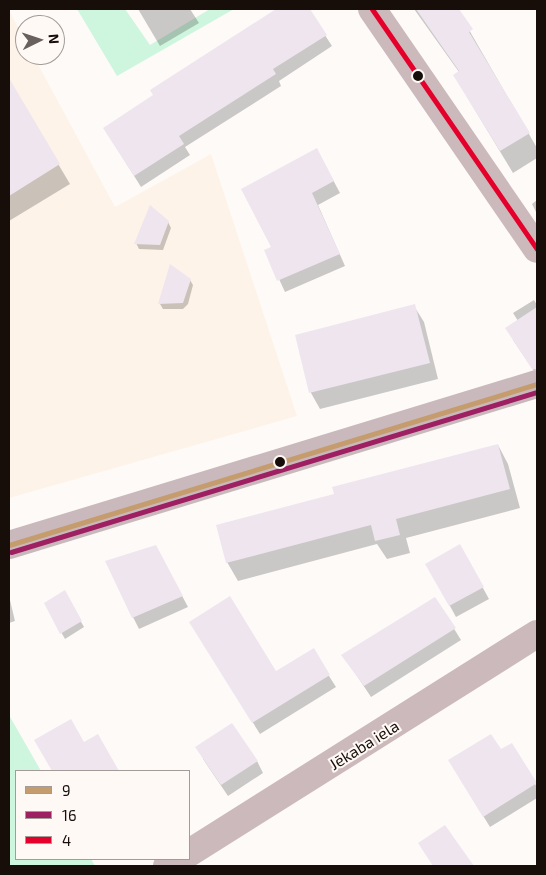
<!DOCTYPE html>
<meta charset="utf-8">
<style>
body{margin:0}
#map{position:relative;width:546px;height:875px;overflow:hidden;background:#fdfaf8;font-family:"Exo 2",sans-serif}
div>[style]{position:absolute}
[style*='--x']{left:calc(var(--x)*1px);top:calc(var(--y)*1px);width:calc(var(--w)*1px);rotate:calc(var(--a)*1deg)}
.education>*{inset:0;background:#fdf3e8}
.green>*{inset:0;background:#cef5de}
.shadow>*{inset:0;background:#0003}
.building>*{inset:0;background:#efe5ee}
.minor>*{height:28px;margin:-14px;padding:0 14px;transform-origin:14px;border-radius:14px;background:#cbb9bb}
.major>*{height:28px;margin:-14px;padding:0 14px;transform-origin:14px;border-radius:14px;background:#cab9bc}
.bus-1>*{height:5px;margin:-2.5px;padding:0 2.5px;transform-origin:2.5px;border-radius:2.5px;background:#c59c6d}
.bus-2>*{height:5px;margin:-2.5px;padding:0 2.5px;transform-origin:2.5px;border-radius:2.5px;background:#9e1f62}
.bus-3>*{height:5px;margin:-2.5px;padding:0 2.5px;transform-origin:2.5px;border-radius:2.5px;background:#e4002b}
.dots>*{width:14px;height:14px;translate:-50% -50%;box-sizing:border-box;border:2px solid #fff9f6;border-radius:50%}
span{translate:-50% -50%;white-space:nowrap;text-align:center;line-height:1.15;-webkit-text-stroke:4px #fff9f6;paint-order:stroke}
.street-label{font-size:16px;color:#170e09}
.frame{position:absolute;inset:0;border:10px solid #170e09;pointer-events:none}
.legend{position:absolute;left:15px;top:770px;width:175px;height:90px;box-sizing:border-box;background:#fff9f6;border:1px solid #a29b97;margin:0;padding:6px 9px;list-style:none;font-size:15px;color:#170e09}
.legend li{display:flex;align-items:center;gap:10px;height:25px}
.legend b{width:25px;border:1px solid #a29b97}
.north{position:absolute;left:15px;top:15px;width:50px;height:50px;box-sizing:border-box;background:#fff9f6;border:1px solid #a29b97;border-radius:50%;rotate:86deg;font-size:14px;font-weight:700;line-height:20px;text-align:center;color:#170e09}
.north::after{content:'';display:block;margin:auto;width:18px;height:22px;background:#68615d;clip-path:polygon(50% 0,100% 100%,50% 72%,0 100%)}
</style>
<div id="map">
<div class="education">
<i style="clip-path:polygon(9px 10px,25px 41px,25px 55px,33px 55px,115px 207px,211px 154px,297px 416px,9px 498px)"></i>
</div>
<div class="green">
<i style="clip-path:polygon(77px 9px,125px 9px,150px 45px,210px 9px,234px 9px,117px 76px)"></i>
<i style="clip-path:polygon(9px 715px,41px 771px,16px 771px,16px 859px,91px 859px,95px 866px,9px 866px)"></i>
</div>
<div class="shadow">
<i style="clip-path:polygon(138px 9px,190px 9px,199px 23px,160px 46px)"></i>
<i style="clip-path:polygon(279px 9px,308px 9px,332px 46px,279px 81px,281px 86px,185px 147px,190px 155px,141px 187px,111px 139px,155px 95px,152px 91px)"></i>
<i style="clip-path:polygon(414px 9px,457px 9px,537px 148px,537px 158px,513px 173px,467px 97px,459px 72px)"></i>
<i style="clip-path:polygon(9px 81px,70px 184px,9px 221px)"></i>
<i style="clip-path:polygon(323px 161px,340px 193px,318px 205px,345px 266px,285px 292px,266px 251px,273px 248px)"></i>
<i style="clip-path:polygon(537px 200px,537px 214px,532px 204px)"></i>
<i style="clip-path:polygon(168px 222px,171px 228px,163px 250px,139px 249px,136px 243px)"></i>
<i style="clip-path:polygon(190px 280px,193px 285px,188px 304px,183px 309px,163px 309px,160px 304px)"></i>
<i style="clip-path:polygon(534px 300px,537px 305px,537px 369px,534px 371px,513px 340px,518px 321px,513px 313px)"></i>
<i style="clip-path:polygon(414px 306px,424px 322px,438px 379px,320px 409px,311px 393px,296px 336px)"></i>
<i style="clip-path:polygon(498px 445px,508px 464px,520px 508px,406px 538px,410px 553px,387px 559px,377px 544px,238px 581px,227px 562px,336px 495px)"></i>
<i style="clip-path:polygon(460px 546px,489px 599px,456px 617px,427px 564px)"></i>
<i style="clip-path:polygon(162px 558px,188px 607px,139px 629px,133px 617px)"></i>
<i style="clip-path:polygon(64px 592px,84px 627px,65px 639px,45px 604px)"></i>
<i style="clip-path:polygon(9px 596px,15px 621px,9px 623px)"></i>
<i style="clip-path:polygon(435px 598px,461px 640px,371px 697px,343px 655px)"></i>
<i style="clip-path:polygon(197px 633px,276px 673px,329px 676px,336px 687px,260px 734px)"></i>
<i style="clip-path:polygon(97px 736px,118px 771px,53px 771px,36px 741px,84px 744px)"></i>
<i style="clip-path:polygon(511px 745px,537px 787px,537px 798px,490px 827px,456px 772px)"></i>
<i style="clip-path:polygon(203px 759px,257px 761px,263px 773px,228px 796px)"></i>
</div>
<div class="building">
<i style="clip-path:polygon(276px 9px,310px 9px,327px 35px,273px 69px,276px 74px,179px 136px,184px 144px,134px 176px,103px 128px,153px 95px,150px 90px)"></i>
<i style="clip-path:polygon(416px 9px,459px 9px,473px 29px,469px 32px,530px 133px,500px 151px,453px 75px,459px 71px)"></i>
<i style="clip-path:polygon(9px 78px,60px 164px,9px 196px)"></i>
<i style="clip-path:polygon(317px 148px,334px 181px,312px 193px,340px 254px,277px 281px,264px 250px,271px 247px,241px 189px)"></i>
<i style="clip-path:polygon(150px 205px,169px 221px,160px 245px,134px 244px)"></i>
<i style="clip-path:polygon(170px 264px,191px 279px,183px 303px,158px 304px)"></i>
<i style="clip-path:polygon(415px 304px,430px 363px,309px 393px,295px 335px)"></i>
<i style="clip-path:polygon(537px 307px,537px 369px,532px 369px,505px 328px)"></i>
<i style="clip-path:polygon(498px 444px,510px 489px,396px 519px,400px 535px,375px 541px,371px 525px,226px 563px,216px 525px,334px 494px,332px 487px)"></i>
<i style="clip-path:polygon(460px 544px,484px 587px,449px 606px,425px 564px)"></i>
<i style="clip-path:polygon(156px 545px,183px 596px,132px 618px,105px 561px)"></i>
<i style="clip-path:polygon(65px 590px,82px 621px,60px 634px,44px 603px)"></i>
<i style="clip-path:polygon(230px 596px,276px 671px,314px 648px,330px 675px,252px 723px,189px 622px)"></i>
<i style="clip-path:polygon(435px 597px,456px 628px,364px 686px,341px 655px)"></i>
<i style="clip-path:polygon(71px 719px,84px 742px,98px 734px,119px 771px,52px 771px,34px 740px)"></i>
<i style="clip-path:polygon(232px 723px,258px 761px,221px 785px,195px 747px)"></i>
<i style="clip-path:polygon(491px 734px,501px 749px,512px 743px,537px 783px,483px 817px,448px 760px)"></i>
<i style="clip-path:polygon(445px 825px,474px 866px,433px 866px,418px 843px)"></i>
</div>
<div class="minor">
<i style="--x:372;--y:9;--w:291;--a:55.5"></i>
<i style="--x:189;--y:853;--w:411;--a:-32.2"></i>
<i style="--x:167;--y:866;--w:14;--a:-30"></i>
</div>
<div class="major">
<i style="--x:9;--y:545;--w:552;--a:-16.96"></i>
</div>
<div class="bus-1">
<i style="--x:9;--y:545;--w:552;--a:-16.96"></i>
</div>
<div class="bus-2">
<i style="--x:11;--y:552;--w:550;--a:-16.92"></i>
</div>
<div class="bus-3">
<i style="--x:372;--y:9;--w:291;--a:55.5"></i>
</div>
<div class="dots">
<i style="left:418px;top:76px;background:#170e09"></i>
<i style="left:280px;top:462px;background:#170e09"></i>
</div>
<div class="street-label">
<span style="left:364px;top:745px;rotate:-32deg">Jēkaba iela</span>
</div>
<div class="frame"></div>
<ul class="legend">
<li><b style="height:6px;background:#c59c6d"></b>9</li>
<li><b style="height:6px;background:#9e1f62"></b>16</li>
<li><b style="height:6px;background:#e4002b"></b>4</li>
</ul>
<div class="north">N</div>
</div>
